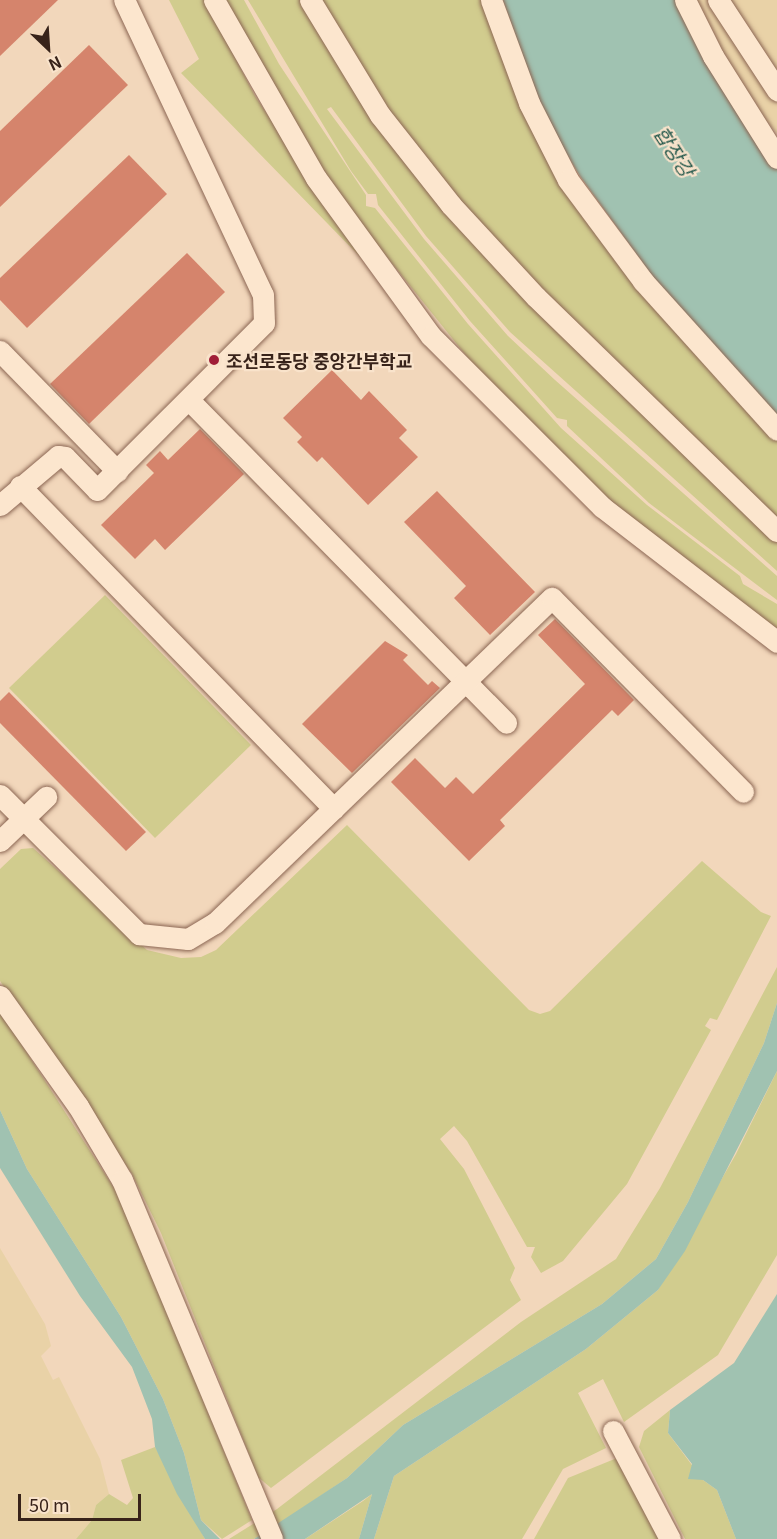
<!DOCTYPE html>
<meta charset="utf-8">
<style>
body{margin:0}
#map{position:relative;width:777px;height:1539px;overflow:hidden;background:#f2d7bb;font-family:Georgia,"Noto Sans KR",serif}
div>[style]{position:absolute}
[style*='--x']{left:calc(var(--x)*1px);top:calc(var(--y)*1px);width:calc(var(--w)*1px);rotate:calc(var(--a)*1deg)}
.farmland>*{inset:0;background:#e9d2a7}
.green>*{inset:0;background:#d1cc8e}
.water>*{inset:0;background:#a0c2b1}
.building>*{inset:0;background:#d5846c}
.roads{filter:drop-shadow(0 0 2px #8b6653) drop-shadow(0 0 2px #8b6653)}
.minor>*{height:21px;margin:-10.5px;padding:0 10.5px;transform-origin:10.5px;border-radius:10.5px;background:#fce6ce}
.dots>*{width:16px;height:16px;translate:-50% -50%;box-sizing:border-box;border:3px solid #f9e3cb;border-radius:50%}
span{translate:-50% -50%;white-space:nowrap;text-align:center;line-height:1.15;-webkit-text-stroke:4.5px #f9e3cb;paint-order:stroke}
.poi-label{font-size:18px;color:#38231a;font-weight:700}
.left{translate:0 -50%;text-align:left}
.water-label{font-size:20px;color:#275a4d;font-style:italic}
.north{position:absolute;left:18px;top:18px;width:60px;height:60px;-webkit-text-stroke:4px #f9e3cb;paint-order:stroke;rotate:155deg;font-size:16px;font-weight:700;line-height:24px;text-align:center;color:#38231a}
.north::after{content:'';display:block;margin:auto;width:21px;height:27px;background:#38231a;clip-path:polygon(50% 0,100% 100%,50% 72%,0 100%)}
.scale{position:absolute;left:18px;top:1494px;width:123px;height:27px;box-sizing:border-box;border:3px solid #38231a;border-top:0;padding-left:8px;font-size:18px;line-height:21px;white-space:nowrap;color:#38231a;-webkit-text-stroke:4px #f9e3cb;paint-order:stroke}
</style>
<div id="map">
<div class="farmland">
<i style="clip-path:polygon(693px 0,714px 0,777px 96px,777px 133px,746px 98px)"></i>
<i style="clip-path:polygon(725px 0,777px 0,777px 78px)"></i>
<i style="clip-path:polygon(0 1248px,45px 1324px,51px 1346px,41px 1356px,53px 1380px,59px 1377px,100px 1459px,109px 1494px,96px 1505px,92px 1520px,76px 1539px,0 1539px)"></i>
</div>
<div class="green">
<i style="clip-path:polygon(169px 0,205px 0,255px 96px,365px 262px,181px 73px,199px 59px)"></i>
<i style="clip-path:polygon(219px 0,244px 0,279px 64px,366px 195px,366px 206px,375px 208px,468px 324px,561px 428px,647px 505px,740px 576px,743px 584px,777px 604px,777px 635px,638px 529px,509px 409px,317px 170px)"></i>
<i style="clip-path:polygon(248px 0,305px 0,376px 119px,777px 538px,777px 571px,510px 332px,426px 236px,331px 107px,327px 109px,424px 239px,508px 336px,555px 380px,777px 576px,777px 600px,649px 503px,567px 426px,567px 420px,557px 418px,470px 321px,378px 205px,376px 194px,368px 194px,351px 171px)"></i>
<i style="clip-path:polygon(317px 0,486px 0,565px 183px,777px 440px,777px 521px,637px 390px,454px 198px,383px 109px)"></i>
<i style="clip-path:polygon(105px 595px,251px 745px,155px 838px,9px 688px)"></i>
<i style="clip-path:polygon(347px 825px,529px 1010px,540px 1014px,550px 1011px,702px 861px,761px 912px,771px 916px,717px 1020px,710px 1018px,705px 1026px,711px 1030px,627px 1184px,563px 1261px,541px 1273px,531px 1257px,535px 1247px,527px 1247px,467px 1141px,454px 1126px,440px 1139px,464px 1169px,515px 1268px,510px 1280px,521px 1300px,271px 1488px,258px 1477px,161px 1233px,132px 1174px,0 981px,0 869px,21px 849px,33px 848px,147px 950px,181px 958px,201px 957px,216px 950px)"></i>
<i style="clip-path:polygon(777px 967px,777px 1003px,764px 1043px,688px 1202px,656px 1259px,602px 1304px,403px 1425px,347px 1478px,282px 1522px,254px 1539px,229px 1539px,277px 1509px,521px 1322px,616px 1259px,660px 1188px)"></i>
<i style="clip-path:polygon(0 1011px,121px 1199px,252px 1520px,222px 1539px,201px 1520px,184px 1453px,163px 1399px,121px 1317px,27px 1169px,0 1110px)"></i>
<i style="clip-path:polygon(777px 1071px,777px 1255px,718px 1355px,624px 1422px,603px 1379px,578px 1393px,606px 1448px,563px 1469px,522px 1539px,374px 1539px,394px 1476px,586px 1349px,658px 1290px,736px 1154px)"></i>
<i style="clip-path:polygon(670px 1410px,668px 1433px,703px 1480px,717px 1490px,736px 1539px,685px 1539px,639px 1447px,644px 1431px)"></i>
<i style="clip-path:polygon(155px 1447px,205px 1539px,76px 1539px,92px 1520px,96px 1505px,109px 1494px,127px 1505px,133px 1498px,121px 1460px)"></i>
<i style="clip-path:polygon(617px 1458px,661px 1539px,534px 1539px,568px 1478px)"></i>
<i style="clip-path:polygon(372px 1494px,359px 1539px,305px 1539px,363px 1501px)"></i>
</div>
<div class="water">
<i style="clip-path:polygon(503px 0,682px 0,777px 163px,777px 419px,661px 288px,580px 176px,546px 120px)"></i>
<i style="clip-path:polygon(777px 1003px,777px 1071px,685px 1251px,658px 1290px,586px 1349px,394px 1476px,374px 1539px,359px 1539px,372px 1494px,305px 1539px,254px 1539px,347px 1478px,403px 1425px,602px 1304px,656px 1259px,688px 1202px,764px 1043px)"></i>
<i style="clip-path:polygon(0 1110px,27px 1169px,121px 1317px,163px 1399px,184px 1453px,201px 1520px,220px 1539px,205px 1539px,177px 1494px,155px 1447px,152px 1419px,132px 1367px,80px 1296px,0 1168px)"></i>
<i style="clip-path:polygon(777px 1294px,777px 1539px,736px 1539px,717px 1490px,703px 1480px,688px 1479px,692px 1464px,668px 1433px,670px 1410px,734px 1363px)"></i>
</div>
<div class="building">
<i style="clip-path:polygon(0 0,58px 0,0 56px)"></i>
<i style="clip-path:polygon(89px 45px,128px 85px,0 207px,0 131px)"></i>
<i style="clip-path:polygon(129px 155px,167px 194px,27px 328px,0 300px,0 278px)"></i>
<i style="clip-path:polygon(187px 253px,225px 292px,89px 424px,50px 384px)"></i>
<i style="clip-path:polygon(332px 370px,361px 400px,369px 391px,407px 430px,399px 438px,418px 457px,368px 505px,322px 457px,317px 462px,297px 442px,302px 437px,283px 418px)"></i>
<i style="clip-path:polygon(200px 429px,244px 474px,165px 550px,155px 539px,135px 559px,101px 525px,154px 473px,146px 465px,160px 451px,168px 460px)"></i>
<i style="clip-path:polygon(437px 491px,535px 592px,490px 635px,454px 598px,466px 586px,404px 522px)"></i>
<i style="clip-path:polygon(555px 619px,634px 700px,618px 716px,612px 710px,500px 820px,505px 826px,469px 861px,391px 782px,415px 758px,445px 788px,456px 777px,473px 794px,585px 684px,538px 635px)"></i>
<i style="clip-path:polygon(385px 641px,408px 655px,403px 660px,428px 685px,432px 681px,440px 688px,352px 773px,302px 724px)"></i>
<i style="clip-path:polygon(9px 692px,146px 832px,126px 851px,0 723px,0 701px)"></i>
</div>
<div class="roads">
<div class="minor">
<i style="--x:214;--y:0;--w:205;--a:60.2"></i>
<i style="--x:316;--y:178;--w:195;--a:54"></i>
<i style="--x:431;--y:336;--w:242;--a:45"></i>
<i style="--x:602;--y:507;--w:221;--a:37.6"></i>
<i style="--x:310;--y:0;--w:135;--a:58.7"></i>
<i style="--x:380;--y:115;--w:115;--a:51.7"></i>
<i style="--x:451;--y:205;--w:125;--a:47.3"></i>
<i style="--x:536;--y:297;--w:336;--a:44.2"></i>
<i style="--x:491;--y:0;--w:110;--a:69.7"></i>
<i style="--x:529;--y:103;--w:86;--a:63.1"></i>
<i style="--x:568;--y:180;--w:126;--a:53.4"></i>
<i style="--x:643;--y:281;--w:200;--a:48"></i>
<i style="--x:685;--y:0;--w:63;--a:63.4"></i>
<i style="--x:713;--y:56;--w:120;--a:57.9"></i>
<i style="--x:718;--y:0;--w:108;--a:56.8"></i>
<i style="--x:0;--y:351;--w:168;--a:45.7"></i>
<i style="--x:190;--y:401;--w:451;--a:45.5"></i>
<i style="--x:20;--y:486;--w:450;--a:45.8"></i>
<i style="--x:0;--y:505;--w:76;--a:-40.2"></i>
<i style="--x:58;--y:456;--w:7;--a:8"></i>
<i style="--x:65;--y:457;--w:46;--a:45.9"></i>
<i style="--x:97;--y:490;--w:236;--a:-45"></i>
<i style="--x:264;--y:323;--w:28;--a:-92"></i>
<i style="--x:263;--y:295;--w:326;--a:-115.2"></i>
<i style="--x:0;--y:795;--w:197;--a:45"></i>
<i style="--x:139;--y:934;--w:49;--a:5.8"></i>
<i style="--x:188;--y:939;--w:31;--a:-31"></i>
<i style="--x:215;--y:923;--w:468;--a:-44"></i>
<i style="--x:552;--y:598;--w:272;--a:45.4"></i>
<i style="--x:0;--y:841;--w:64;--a:-43.7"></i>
<i style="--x:0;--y:996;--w:135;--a:54.7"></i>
<i style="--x:78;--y:1106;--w:86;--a:59.3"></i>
<i style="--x:122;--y:1180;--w:389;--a:67.3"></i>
<i style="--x:613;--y:1431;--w:122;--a:62.2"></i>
</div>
</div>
<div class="dots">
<i style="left:214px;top:360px;background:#a01d37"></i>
</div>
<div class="poi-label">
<span class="left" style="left:226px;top:360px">조선로동당 중앙간부학교</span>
</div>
<div class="water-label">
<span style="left:675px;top:151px;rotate:57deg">합장강</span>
</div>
<div class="north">N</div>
<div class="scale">50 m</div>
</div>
